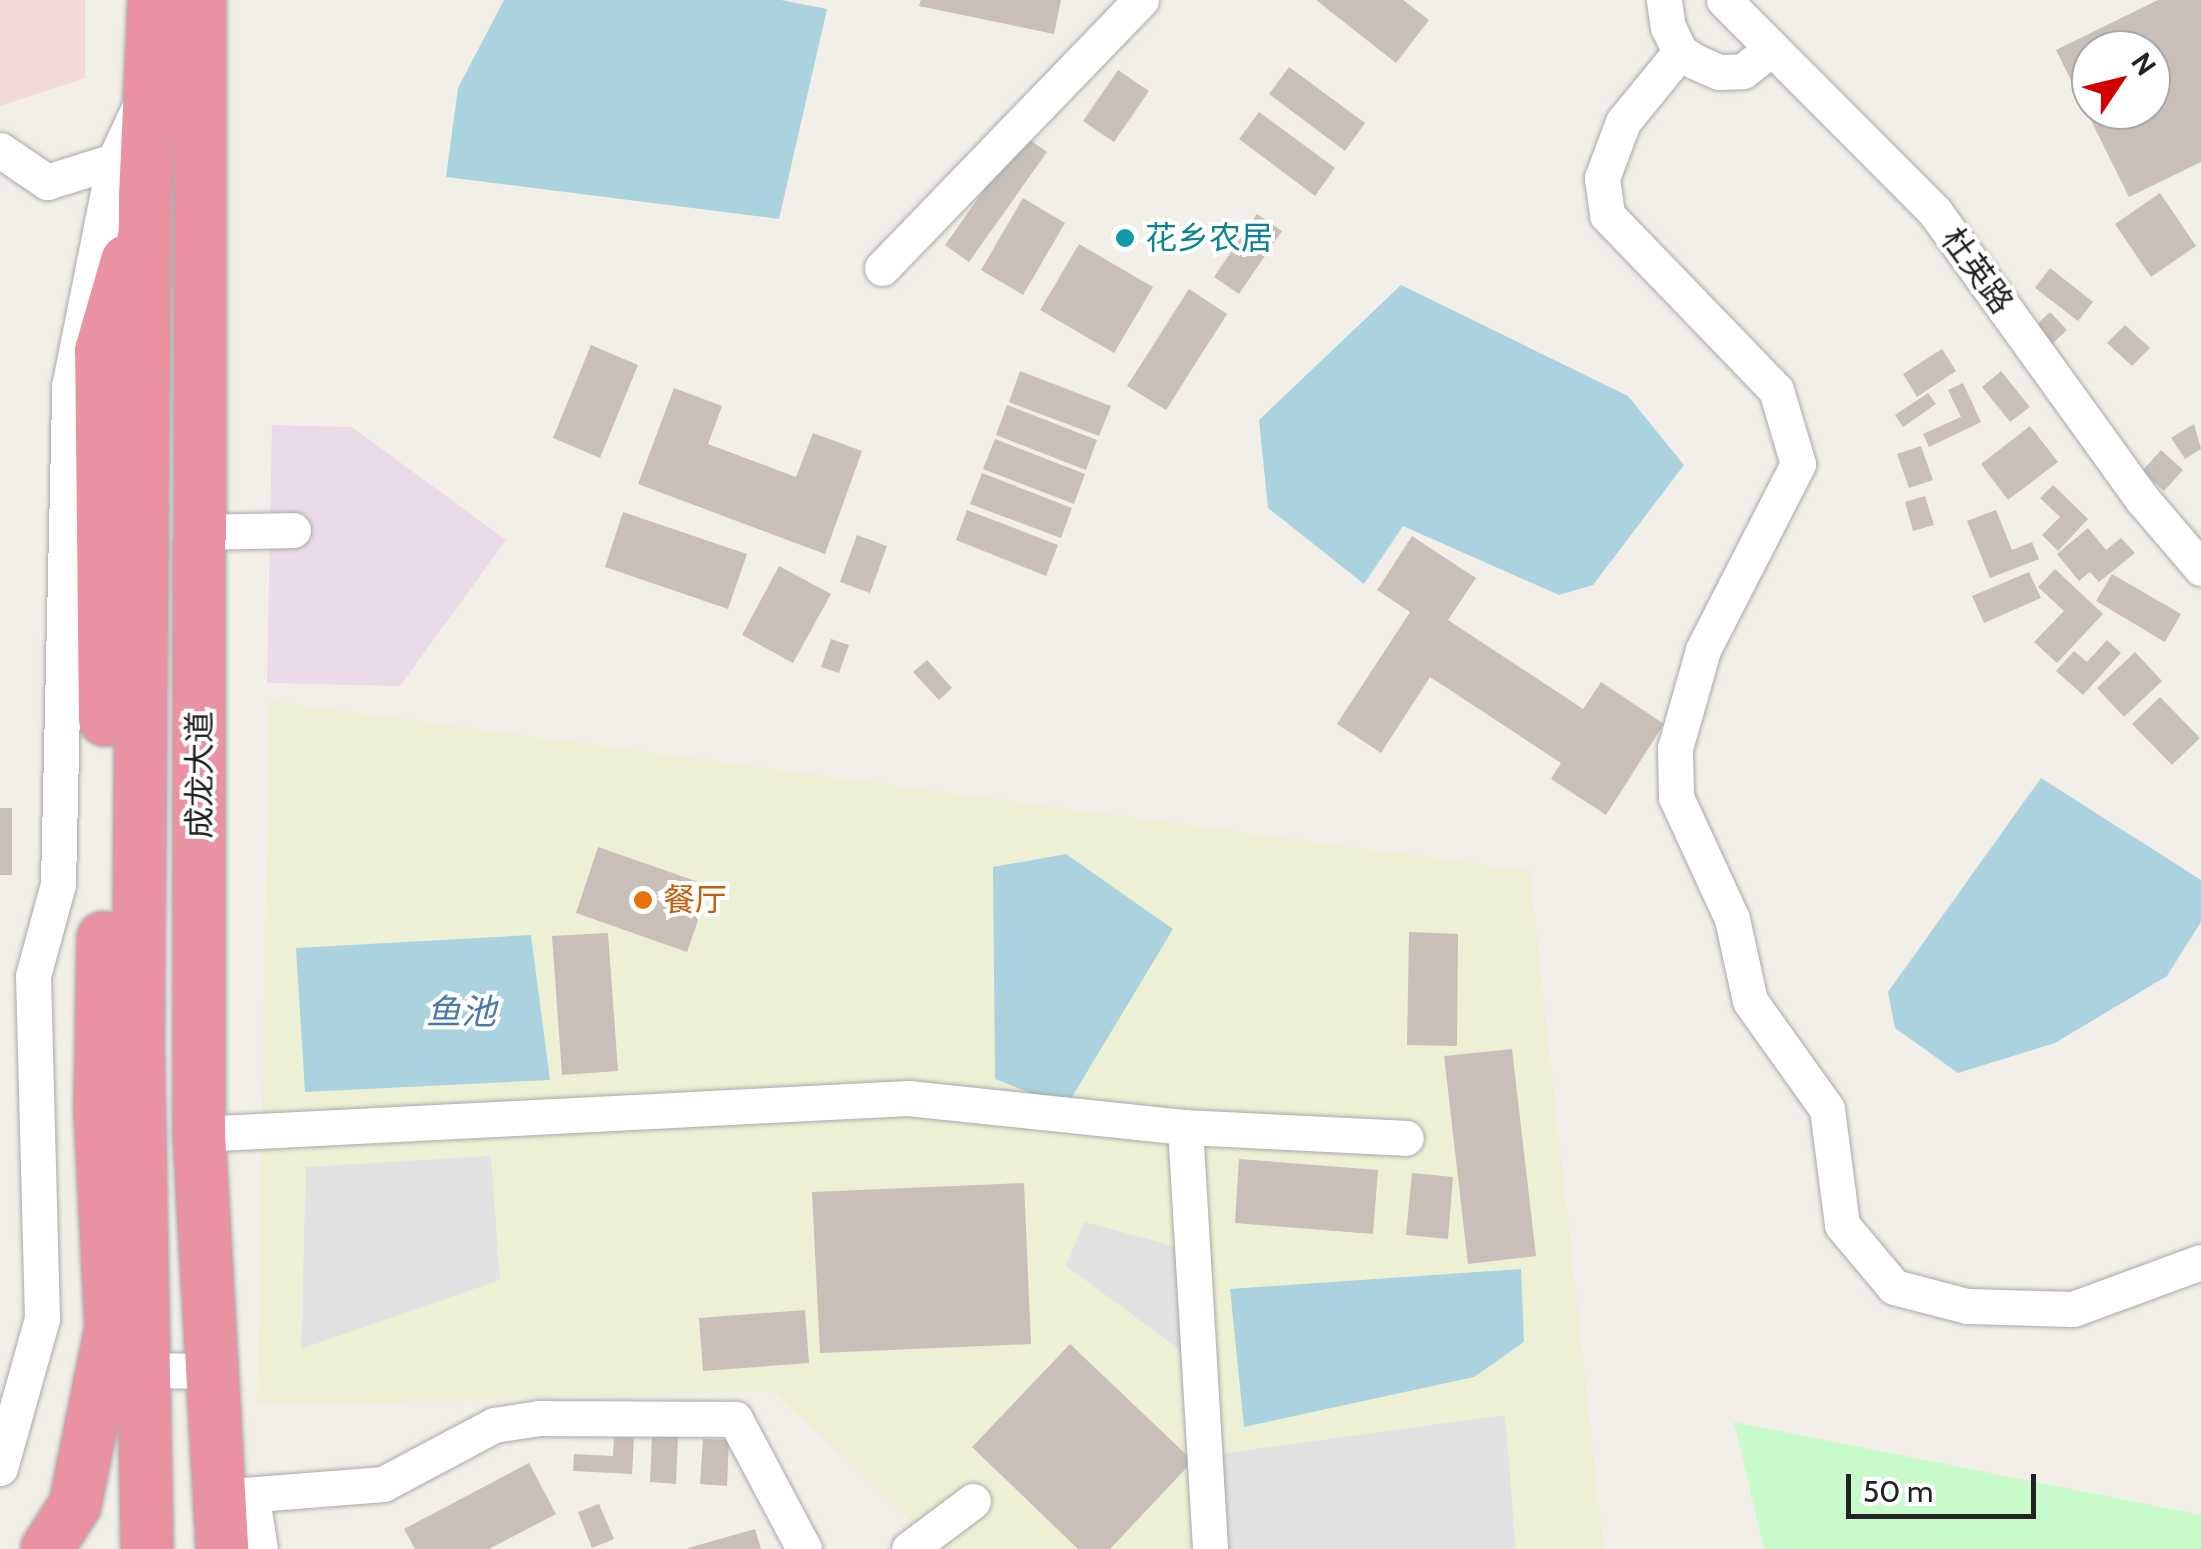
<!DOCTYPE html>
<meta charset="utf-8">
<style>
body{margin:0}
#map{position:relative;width:2201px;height:1549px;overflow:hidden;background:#f2efe9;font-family:Cabin,"Noto Sans SC",sans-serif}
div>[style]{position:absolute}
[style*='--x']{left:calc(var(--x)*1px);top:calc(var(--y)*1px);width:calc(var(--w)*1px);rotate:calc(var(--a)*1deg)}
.commercial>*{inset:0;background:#f2dad9}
.industrial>*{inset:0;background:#ebdbe8}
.farmland>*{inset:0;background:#eef0d5}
.park>*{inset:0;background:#c8facc}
.parking>*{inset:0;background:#e2e2e2}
.water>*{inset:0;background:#aad3df}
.building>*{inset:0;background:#c7bfb8}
.roads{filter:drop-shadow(0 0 2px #a9a9a9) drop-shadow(0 0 2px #a9a9a9)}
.minor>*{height:35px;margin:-17.5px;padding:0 17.5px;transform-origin:17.5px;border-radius:17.5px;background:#fff}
.highway>*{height:52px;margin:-26px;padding:0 26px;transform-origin:26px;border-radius:26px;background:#e892a2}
.dots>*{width:28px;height:28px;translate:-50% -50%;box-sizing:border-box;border:5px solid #fff;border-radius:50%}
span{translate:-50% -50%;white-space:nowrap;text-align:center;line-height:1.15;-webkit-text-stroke:8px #fff;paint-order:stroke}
.culture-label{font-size:32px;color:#0d838f}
.left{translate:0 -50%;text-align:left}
.street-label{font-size:32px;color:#222}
.food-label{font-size:32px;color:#c56008}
.water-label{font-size:35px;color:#4a7aab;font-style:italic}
.north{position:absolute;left:2071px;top:30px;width:100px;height:100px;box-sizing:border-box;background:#fff;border:2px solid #a7a7a7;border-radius:50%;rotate:55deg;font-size:28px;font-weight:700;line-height:40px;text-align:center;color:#222}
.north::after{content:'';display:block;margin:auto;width:35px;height:45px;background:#d40000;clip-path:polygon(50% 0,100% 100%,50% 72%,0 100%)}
.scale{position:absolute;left:1846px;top:1474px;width:190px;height:45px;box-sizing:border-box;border:5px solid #222;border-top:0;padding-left:12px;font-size:30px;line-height:35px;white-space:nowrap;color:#222;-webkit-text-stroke:8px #fff;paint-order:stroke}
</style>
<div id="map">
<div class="commercial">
<i style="clip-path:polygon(0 0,85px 0,85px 78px,0 106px)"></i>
</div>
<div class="industrial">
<i style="clip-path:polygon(272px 425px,352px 427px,506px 540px,400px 686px,267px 683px)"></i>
</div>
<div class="farmland">
<i style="clip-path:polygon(269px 701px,1530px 871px,1604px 1549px,941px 1549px,773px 1391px,257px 1406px)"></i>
</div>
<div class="park">
<i style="clip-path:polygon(1734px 1422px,2201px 1515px,2201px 1549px,1764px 1549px)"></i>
</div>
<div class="parking">
<i style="clip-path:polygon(491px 1156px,500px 1280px,301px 1349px,306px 1167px)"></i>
<i style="clip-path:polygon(1084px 1222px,1181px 1248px,1187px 1355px,1066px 1266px)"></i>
<i style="clip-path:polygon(1505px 1415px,1516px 1549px,1226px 1549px,1219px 1454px)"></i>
</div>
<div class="water">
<i style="clip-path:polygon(504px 0,781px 0,827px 9px,779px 219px,446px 177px,458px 88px)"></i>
<i style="clip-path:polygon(1401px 285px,1628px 396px,1684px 465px,1593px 585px,1559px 595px,1403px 526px,1364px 584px,1268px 508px,1259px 420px)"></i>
<i style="clip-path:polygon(2041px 778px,2201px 880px,2201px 922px,2167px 976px,2055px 1043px,1958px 1073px,1895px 1028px,1888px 992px)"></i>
<i style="clip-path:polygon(1066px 854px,1173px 929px,1066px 1107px,995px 1079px,993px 867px)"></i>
<i style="clip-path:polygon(531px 935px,550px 1080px,305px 1092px,296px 948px)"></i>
<i style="clip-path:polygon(1521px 1269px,1524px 1342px,1474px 1377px,1244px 1427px,1230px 1289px)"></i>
</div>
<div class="building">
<i style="clip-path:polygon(921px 0,1061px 0,1054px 34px,919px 6px)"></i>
<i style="clip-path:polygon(1316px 0,1403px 0,1429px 20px,1396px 63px)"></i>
<i style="clip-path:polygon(evenodd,2158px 0,2201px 0,2201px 162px,2129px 197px,2056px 50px,2158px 0,2091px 50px,2151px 50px,2151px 110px,2091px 110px,2091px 50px)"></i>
<i style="clip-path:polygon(1289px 67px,1365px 123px,1345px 151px,1269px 94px)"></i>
<i style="clip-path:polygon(1118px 70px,1149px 91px,1114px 142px,1083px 121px)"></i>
<i style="clip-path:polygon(1259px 112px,1335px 168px,1315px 196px,1239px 139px)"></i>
<i style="clip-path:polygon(1023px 135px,1047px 152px,969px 262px,945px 245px)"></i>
<i style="clip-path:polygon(2160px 193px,2196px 246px,2151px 277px,2115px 224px)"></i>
<i style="clip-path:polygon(1023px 198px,1065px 223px,1023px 295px,981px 270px)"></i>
<i style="clip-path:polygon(1257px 214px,1282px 231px,1239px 294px,1214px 277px)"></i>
<i style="clip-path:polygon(1079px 244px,1153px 287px,1114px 353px,1040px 310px)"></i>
<i style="clip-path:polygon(2050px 268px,2093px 302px,2078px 321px,2035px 288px)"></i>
<i style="clip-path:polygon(1189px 289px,1227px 314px,1166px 410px,1127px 386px)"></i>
<i style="clip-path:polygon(2050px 312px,2067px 330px,2050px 346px,2033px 328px)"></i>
<i style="clip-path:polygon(2125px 325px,2150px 348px,2132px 366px,2107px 343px)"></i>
<i style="clip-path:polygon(591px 345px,638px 365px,600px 458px,553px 438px)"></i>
<i style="clip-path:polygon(1942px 349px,1956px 371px,1917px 397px,1903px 374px)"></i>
<i style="clip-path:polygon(1020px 371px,1111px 406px,1099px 436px,1009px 402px)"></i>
<i style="clip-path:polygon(2001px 371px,2030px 407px,2010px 422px,1982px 387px)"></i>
<i style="clip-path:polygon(1963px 383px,1981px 422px,1929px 447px,1923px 434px,1961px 417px,1948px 390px)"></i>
<i style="clip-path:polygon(674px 388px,722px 406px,708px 444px,796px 477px,813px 433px,862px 451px,825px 554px,638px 484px)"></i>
<i style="clip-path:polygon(1928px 393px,1936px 404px,1903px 427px,1895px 415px)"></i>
<i style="clip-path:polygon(1007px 405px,1097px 440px,1086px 470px,996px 435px)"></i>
<i style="clip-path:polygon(2194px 424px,2201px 449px,2185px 459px,2171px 438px)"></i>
<i style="clip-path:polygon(2030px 426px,2058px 462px,2008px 500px,1981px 464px)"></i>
<i style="clip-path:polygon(995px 439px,1085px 474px,1074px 504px,983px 469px)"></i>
<i style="clip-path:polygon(1921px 446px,1933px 480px,1909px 488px,1897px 454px)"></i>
<i style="clip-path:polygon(2161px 450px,2183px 470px,2164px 491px,2142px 471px)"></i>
<i style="clip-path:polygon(982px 473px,1072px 508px,1061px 538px,970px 504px)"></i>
<i style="clip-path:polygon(2053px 485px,2088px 519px,2058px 551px,2042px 535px,2060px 517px,2040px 498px)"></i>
<i style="clip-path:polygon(1925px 496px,1934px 525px,1913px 531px,1905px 502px)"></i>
<i style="clip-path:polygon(967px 510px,1058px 545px,1046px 576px,956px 540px)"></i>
<i style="clip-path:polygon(1996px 510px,2012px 550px,2032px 542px,2039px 559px,1990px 578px,1967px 521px)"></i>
<i style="clip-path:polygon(623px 512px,747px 554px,728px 609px,605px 567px)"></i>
<i style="clip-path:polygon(2088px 528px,2106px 550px,2121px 538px,2135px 553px,2099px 582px,2090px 572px,2079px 581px,2057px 554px)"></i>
<i style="clip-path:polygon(857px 535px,887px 546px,870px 593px,840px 582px)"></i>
<i style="clip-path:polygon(1412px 536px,1476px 578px,1448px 620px,1583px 709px,1601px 682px,1664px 724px,1606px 815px,1551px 779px,1561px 763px,1430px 677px,1381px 753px,1337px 724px,1410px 612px,1377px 590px)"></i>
<i style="clip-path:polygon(779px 566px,831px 594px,793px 663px,742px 635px)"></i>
<i style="clip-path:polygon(2055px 569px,2103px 614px,2057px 663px,2034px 642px,2064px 611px,2038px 587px)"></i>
<i style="clip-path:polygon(2029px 572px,2041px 598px,1984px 623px,1972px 596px)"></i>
<i style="clip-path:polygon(2112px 574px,2181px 614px,2165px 642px,2096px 601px)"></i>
<i style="clip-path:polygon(831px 639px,849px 645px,839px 673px,821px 667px)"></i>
<i style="clip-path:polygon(2107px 640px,2121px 653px,2083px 695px,2056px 671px,2074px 651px,2087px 662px)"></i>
<i style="clip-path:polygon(2135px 652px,2162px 681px,2124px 717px,2097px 688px)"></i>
<i style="clip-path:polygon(927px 660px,952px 688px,939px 700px,913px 672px)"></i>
<i style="clip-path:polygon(2160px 697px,2200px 738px,2172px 765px,2132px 724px)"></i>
<i style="clip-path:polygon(0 808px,12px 808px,12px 875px,0 875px)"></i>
<i style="clip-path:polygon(598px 847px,710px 886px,687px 952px,576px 913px)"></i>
<i style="clip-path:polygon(1409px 932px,1458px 934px,1457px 1046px,1407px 1045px)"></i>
<i style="clip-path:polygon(608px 933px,618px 1071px,562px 1075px,552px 936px)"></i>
<i style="clip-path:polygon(1512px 1049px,1536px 1256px,1468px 1264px,1444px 1056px)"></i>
<i style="clip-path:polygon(1239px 1159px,1378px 1170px,1373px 1234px,1235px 1223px)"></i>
<i style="clip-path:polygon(1412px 1173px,1453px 1177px,1448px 1239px,1406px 1235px)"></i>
<i style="clip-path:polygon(1024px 1183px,1031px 1344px,820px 1353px,812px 1192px)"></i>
<i style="clip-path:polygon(805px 1310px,809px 1363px,703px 1371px,699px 1318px)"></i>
<i style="clip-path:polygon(1070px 1344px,1193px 1461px,1110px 1549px,1078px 1549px,972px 1447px)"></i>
<i style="clip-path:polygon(652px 1436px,678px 1437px,676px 1484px,650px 1482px)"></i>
<i style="clip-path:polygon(614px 1437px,634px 1438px,632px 1474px,573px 1471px,574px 1454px,613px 1456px)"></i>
<i style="clip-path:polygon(703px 1439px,729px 1440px,727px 1486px,700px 1484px)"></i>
<i style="clip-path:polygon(529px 1463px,556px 1514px,489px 1549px,415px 1549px,404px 1529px)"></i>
<i style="clip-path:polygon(599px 1504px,614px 1539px,592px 1548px,578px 1512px)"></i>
<i style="clip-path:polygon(755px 1529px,761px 1549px,688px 1549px,688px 1548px)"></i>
</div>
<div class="roads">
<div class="minor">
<i style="--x:1664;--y:0;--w:27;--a:82"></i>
<i style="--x:1668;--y:27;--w:28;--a:64"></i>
<i style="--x:1680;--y:52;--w:17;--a:33"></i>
<i style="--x:1694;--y:61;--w:27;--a:24"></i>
<i style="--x:1719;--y:72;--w:24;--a:-2"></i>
<i style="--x:1743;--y:71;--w:37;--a:-38"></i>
<i style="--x:1724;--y:0;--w:299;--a:45.1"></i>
<i style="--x:1935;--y:212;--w:354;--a:54.2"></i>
<i style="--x:2142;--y:499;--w:91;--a:49.5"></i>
<i style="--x:1680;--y:52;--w:90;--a:129.2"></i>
<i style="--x:1623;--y:122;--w:60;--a:110.6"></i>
<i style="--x:1602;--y:178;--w:37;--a:82"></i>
<i style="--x:1607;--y:215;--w:243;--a:46"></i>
<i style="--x:1776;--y:390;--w:77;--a:73.4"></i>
<i style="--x:1798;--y:464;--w:209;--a:117.1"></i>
<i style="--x:1703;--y:650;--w:102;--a:105.9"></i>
<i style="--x:1675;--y:748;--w:49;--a:88.8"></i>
<i style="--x:1676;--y:797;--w:134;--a:65.3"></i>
<i style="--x:1732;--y:919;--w:84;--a:77.6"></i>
<i style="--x:1750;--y:1001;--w:133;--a:54.5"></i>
<i style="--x:1827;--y:1109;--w:117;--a:82.6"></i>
<i style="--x:1842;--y:1225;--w:81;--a:50"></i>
<i style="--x:1894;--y:1287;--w:75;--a:14.6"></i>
<i style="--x:1967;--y:1306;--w:106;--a:1.6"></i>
<i style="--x:2073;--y:1309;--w:136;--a:-20.2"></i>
<i style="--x:0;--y:150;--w:57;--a:34.2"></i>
<i style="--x:47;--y:182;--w:70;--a:-17.4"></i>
<i style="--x:882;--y:268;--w:373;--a:-46"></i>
<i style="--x:200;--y:532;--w:93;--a:-1.2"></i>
<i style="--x:1185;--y:1127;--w:221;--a:2.8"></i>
<i style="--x:199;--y:1134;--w:710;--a:-2.91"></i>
<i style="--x:908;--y:1098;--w:279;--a:6"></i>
<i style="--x:1185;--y:1127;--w:423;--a:86.6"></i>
<i style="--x:145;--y:1370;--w:65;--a:0.9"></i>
<i style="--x:0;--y:1468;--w:155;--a:-74.3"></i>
<i style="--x:42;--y:1319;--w:343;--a:-91.5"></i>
<i style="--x:33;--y:976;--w:95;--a:-74.8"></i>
<i style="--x:58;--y:884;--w:497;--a:-88.7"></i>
<i style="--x:69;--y:387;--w:230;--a:-78.7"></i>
<i style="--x:114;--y:161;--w:63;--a:-64.7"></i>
<i style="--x:218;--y:1497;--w:166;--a:-4.5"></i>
<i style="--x:383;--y:1484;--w:126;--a:-28"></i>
<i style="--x:494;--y:1425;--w:46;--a:-8.8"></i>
<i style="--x:539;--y:1418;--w:196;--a:0.3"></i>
<i style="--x:735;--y:1419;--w:147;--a:62"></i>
<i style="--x:252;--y:1498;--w:52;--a:81.1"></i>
<i style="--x:909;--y:1549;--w:80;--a:-36.9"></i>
</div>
<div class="highway">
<i style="--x:200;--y:0;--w:1134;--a:90.05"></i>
<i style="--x:199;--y:1134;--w:416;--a:86.8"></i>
<i style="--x:105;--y:720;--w:369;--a:-90.6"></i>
<i style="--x:101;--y:351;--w:94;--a:-73.9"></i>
<i style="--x:47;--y:1549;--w:52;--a:-57.5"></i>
<i style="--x:75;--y:1505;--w:181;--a:-78.5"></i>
<i style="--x:111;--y:1328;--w:219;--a:-92.9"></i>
<i style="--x:100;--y:1109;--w:171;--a:-89"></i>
<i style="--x:147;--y:1549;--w:492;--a:-91"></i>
<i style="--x:138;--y:1057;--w:860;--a:-89.53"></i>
<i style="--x:145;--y:197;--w:197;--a:-87.4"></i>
</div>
</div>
<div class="dots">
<i style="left:1125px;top:238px;background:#0f9aa8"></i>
<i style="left:643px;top:900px;background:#e8710a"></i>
</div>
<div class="culture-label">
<span class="left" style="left:1145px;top:238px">花乡农居</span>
</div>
<div class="street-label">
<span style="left:1977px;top:271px;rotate:54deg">杜英路</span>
<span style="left:200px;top:775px;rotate:-90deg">成龙大道</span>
</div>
<div class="food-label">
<span class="left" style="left:663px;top:900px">餐厅</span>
</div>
<div class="water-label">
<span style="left:461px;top:1012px">鱼池</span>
</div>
<div class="north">N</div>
<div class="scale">50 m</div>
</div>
